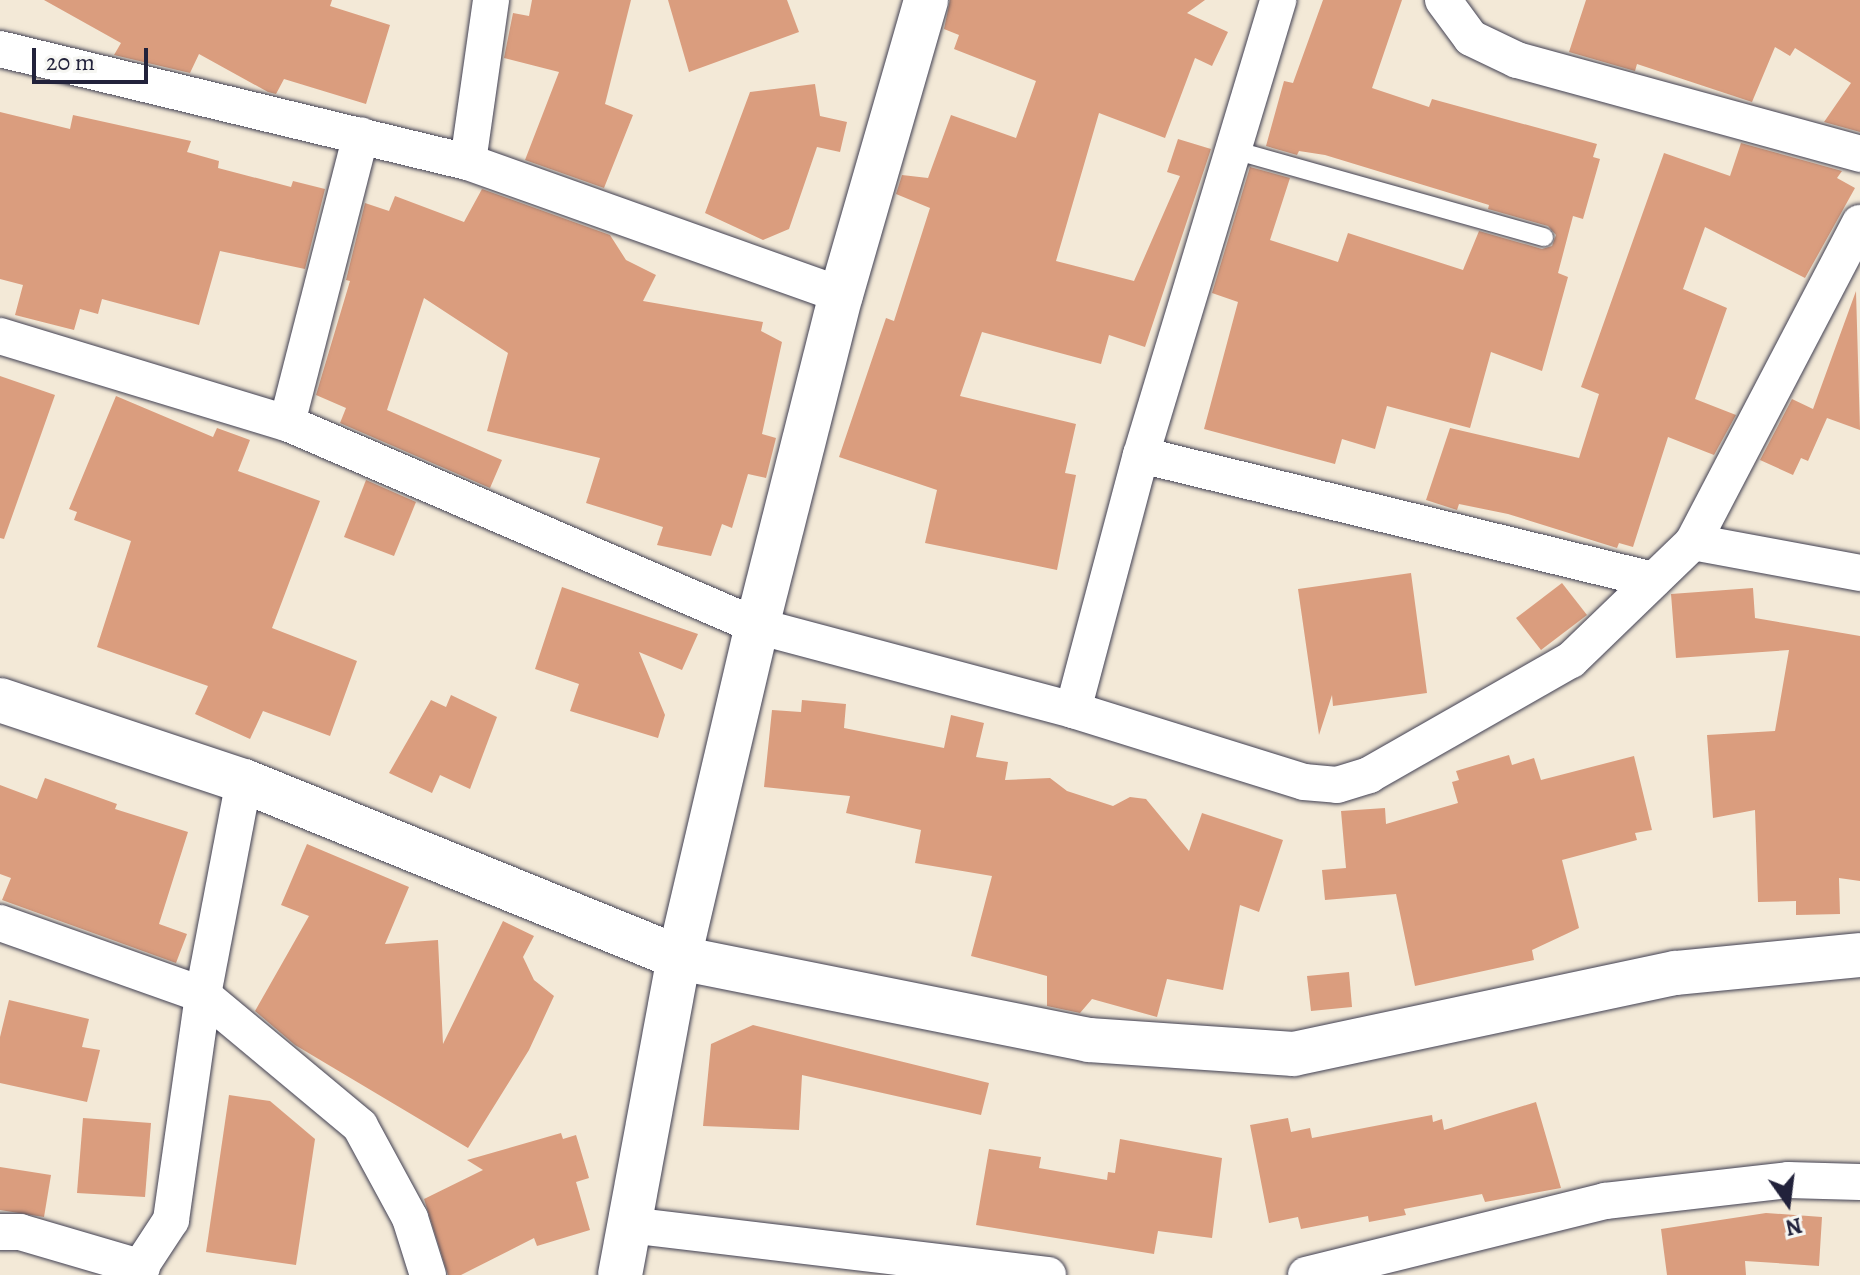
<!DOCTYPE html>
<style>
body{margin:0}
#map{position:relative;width:1860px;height:1275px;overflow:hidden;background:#f3e9d7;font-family:Alegreya,serif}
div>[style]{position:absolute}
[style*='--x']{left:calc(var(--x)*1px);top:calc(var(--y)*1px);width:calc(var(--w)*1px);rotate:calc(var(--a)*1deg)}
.building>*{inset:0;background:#da9d7e}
.roads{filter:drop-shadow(0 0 2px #414052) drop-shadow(0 0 2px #414052)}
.service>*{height:18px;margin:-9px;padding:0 9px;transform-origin:9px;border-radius:9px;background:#fff}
.minor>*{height:36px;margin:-18px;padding:0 18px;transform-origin:18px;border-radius:18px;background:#fff}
.tertiary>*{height:44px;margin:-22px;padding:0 22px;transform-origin:22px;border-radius:22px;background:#fff}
span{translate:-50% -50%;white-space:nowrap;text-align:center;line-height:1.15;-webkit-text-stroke:7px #f6f6f2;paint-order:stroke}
.north{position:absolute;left:1748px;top:1163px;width:80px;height:80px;-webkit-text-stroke:6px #f6f6f2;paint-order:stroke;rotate:166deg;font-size:22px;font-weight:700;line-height:32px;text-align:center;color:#22223b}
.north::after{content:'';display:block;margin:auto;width:28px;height:36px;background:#22223b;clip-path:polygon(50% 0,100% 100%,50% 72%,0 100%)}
.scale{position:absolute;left:32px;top:48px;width:116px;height:36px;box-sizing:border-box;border:4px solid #22223b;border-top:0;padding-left:10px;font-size:24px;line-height:28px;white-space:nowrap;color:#22223b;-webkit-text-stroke:6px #f6f6f2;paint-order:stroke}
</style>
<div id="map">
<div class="building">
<i style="clip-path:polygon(44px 0,332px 0,330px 6px,390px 25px,366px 104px,284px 79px,276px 94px,268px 92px,199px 54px,190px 73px,114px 55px,121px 43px)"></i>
<i style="clip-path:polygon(532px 0,631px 0,605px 104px,633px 115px,604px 188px,525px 160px,559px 72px,504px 58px,513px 13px,529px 16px)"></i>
<i style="clip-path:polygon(668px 0,787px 0,799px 32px,689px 72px)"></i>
<i style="clip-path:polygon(950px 0,1205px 0,1187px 13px,1228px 32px,1212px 66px,1195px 58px,1165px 138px,1099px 113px,1056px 261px,1134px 281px,1180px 176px,1167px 172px,1178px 139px,1211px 149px,1145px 347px,1109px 335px,1101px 364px,982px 332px,960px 396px,1076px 424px,1065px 473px,1076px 475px,1057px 570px,925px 543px,937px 490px,839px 457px,886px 318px,894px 321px,930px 208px,896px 194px,902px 175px,928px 178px,951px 115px,1016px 138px,1036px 81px,954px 49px,959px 35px,944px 29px)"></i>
<i style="clip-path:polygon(1323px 0,1402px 0,1372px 88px,1429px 107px,1432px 99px,1597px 144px,1593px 157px,1600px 159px,1583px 219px,1573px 216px,1558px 273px,1568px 277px,1542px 371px,1491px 352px,1470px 428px,1387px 406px,1375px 449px,1342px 439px,1335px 464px,1204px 429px,1238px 302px,1212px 293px,1250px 167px,1290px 178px,1270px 240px,1338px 262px,1348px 233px,1463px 270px,1479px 231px,1542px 249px,1552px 246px,1556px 235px,1548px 226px,1488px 209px,1489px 205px,1325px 155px,1299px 151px,1297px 155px,1266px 146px,1284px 81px,1293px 83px)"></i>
<i style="clip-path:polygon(1586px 0,1860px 0,1860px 132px,1824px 122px,1851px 83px,1795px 48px,1790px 56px,1775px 47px,1752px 102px,1637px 64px,1635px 71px,1569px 52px)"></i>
<i style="clip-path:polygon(815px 84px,820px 116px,847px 122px,840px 152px,817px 147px,789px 229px,763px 240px,705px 213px,750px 92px)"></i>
<i style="clip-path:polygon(0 112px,70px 129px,73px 115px,191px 141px,187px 152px,219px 161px,218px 168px,291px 187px,293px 181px,325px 189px,305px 269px,220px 251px,199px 325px,102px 299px,98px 314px,80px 309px,74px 330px,15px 315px,23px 285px,0 279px)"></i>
<i style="clip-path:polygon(1741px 143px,1842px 171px,1837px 178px,1855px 188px,1805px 278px,1705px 227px,1683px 289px,1727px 308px,1695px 399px,1736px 415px,1714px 455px,1668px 437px,1633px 547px,1619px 543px,1617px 548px,1508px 514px,1459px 504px,1457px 510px,1426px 500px,1450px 428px,1579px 458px,1599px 394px,1581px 387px,1664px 153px,1730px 176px)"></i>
<i style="clip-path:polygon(482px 189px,610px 235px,626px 260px,656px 275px,643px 301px,763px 322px,761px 331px,782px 342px,762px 434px,776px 438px,766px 478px,748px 474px,732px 528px,722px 524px,711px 556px,657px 545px,663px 527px,586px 503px,600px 458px,487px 431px,508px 353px,424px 298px,387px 410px,502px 460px,490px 488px,340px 423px,346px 408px,316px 395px,350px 281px,346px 280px,365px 203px,389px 211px,395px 196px,464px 222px)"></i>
<i style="clip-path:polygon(1856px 291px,1860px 430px,1827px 418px,1808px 461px,1801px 458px,1793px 475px,1760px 460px,1792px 399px,1813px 409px)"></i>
<i style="clip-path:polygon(0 376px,55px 395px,4px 539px,0 538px)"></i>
<i style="clip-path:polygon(116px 396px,213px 437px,217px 428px,250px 440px,238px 471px,320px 501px,272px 628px,357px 661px,330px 736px,263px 711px,250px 739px,195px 714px,208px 686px,97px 647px,131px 541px,74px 520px,77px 512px,69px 509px)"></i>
<i style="clip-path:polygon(366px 480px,416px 502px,394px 556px,344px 537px)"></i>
<i style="clip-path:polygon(1411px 573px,1427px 693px,1333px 706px,1332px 695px,1319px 735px,1298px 589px)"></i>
<i style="clip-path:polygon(1562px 583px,1587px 615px,1541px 650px,1516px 618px)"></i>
<i style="clip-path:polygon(562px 587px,698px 634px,682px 670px,639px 652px,665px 715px,658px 738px,570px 711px,579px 684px,535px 669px)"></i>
<i style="clip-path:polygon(1753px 588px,1755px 618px,1860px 636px,1860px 881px,1839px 878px,1840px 914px,1796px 915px,1796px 901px,1758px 902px,1755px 810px,1713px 818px,1707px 735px,1775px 731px,1789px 650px,1676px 658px,1671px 594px)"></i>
<i style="clip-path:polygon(451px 695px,497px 717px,470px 789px,440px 775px,432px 793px,389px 773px,431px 700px,446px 707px)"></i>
<i style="clip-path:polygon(802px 700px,846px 704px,844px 728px,944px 748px,951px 715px,984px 723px,976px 757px,1008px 762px,1005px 780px,1050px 778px,1067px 791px,1113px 806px,1130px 797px,1146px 799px,1189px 851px,1202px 813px,1283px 840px,1259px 912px,1240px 905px,1223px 990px,1167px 979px,1157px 1017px,1092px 999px,1080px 1013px,1047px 1006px,1047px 976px,971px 956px,992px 876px,915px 863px,921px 830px,846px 813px,850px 796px,764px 787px,772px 710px,801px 712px)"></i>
<i style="clip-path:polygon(1509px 755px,1512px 765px,1534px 758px,1541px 780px,1634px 756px,1652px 830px,1635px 833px,1637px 840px,1562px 860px,1579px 928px,1532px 950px,1534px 960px,1415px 986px,1396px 894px,1325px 900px,1322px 870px,1346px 868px,1341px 811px,1385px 808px,1386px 824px,1458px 803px,1452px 782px,1459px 780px,1456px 771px)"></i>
<i style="clip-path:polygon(45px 778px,117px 804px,115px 809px,188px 832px,159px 924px,187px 934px,176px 963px,2px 900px,11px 878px,0 874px,0 785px,37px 799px)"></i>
<i style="clip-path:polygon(307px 844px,409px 887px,385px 944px,438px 940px,443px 1044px,503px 921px,534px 936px,523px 957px,534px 980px,554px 996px,529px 1050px,468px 1148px,295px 1045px,255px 1011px,309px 916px,281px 905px)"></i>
<i style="clip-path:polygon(1349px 972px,1352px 1007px,1311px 1011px,1307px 976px)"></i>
<i style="clip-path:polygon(9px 1000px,89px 1019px,82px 1047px,100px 1050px,87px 1102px,0 1083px,0 1037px)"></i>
<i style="clip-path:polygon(753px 1025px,989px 1083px,981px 1115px,802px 1075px,799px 1130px,703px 1126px,711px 1044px)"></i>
<i style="clip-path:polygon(229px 1095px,270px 1101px,315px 1139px,296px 1265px,206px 1252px)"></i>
<i style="clip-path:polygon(1536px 1102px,1561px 1188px,1485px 1202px,1482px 1194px,1404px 1209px,1406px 1215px,1369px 1222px,1368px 1216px,1301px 1229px,1298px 1217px,1269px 1223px,1250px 1125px,1288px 1118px,1291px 1132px,1310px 1128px,1312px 1138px,1432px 1115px,1433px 1122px,1442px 1119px,1444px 1130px)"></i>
<i style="clip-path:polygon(83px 1118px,151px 1123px,145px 1197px,77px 1193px)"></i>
<i style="clip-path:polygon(561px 1133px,563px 1139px,576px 1135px,589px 1178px,576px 1182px,590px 1230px,537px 1246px,534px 1238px,461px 1275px,448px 1275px,424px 1199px,483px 1170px,467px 1160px)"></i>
<i style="clip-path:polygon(1120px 1139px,1222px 1158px,1212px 1238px,1158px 1231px,1154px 1254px,976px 1225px,989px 1149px,1041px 1157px,1039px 1168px,1107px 1180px,1108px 1172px,1115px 1173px)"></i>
<i style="clip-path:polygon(0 1167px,51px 1175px,44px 1217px,0 1210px)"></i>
<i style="clip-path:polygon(1766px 1213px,1822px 1217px,1819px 1266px,1745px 1261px,1746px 1275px,1667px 1275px,1661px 1229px)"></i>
</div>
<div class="roads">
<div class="service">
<i style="--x:1234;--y:150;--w:322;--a:15.7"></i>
</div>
<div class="minor">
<i style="--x:1443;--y:0;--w:47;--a:53.6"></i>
<i style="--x:1471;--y:38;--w:51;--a:25.6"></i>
<i style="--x:1517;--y:60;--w:356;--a:15.3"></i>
<i style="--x:0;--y:49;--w:481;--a:13.6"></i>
<i style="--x:468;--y:162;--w:396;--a:19.6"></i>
<i style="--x:468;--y:162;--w:164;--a:-81.9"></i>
<i style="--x:0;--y:336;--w:300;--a:16.9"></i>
<i style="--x:287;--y:423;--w:512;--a:23.36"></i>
<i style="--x:757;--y:626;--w:327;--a:14.9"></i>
<i style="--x:1073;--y:710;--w:242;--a:17.3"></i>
<i style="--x:1304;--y:782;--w:33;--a:5"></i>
<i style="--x:1337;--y:785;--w:34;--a:-17"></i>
<i style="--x:1369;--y:775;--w:232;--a:-29.7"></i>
<i style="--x:1571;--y:660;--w:170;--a:-44"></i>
<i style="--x:1693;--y:542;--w:360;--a:-62.4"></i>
<i style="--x:287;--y:423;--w:297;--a:-75.6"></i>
<i style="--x:1141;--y:455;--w:527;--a:13.72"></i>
<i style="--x:1693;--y:542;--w:170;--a:10.5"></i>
<i style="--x:1073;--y:710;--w:264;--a:-75.1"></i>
<i style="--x:1141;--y:455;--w:475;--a:-73.2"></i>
<i style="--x:0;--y:923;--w:215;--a:19.5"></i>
<i style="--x:203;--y:995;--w:204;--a:39.8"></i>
<i style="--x:360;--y:1126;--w:105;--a:61.5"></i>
<i style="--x:410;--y:1218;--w:60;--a:72.5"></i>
<i style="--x:629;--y:1225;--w:422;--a:6.8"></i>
<i style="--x:0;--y:1232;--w:20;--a:0"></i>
<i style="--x:20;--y:1232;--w:127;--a:16.4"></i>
<i style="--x:135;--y:1275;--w:66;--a:-56.8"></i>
<i style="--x:171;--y:1220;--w:227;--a:-81.9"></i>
<i style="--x:203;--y:995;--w:218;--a:-79.2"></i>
<i style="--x:1306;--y:1275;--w:308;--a:-13.9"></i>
<i style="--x:1605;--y:1201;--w:184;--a:-6.5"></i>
<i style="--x:1788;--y:1180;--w:72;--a:1.6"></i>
</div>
<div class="tertiary">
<i style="--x:0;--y:700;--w:257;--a:18.4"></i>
<i style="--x:244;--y:781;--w:470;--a:22.1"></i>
<i style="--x:679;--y:958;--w:418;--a:11.3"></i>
<i style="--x:1089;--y:1040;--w:205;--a:3.9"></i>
<i style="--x:1294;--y:1054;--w:390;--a:-12"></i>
<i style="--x:1676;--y:973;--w:185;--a:-5.6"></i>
<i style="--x:620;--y:1275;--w:322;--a:-79.5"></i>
<i style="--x:679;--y:958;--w:341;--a:-76.8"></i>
<i style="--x:757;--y:626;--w:341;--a:-75.8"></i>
<i style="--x:841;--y:295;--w:307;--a:-73.9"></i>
</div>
</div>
<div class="north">N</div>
<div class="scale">20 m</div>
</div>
